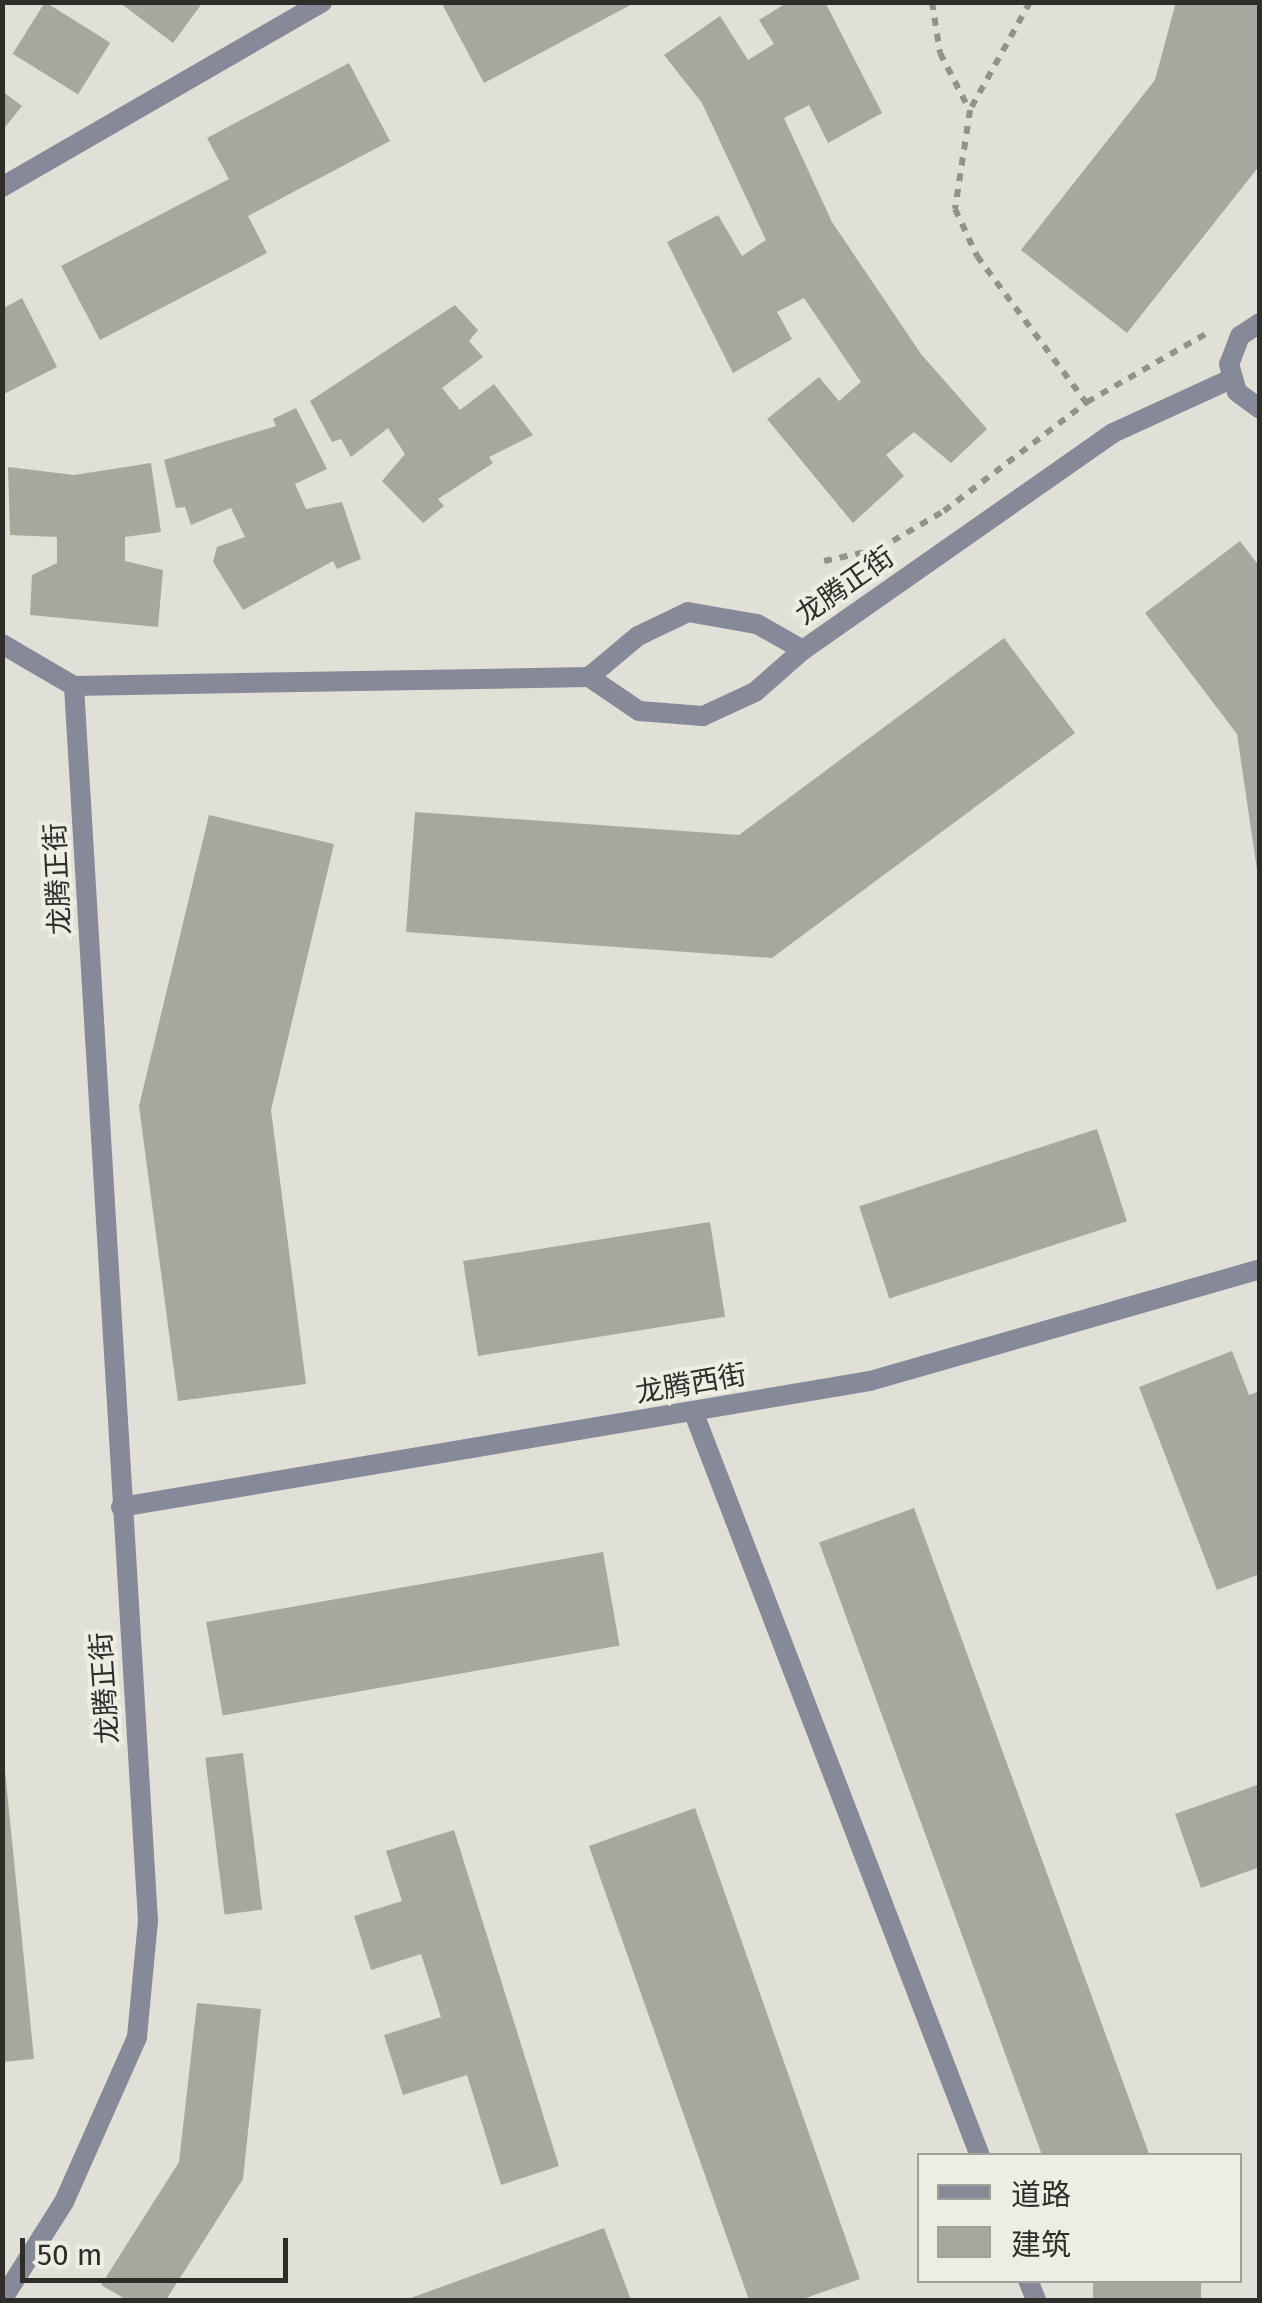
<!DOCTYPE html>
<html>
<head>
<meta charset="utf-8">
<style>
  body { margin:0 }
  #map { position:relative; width:1262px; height:2303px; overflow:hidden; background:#e1e0d6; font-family:"Fira Sans","Noto Sans SC",sans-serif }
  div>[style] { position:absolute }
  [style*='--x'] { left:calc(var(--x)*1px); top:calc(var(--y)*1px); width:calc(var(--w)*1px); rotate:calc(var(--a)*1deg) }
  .building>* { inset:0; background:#a7a79d; transform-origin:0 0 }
  .path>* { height:6px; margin-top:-3px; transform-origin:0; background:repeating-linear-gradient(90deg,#92918a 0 8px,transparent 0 16px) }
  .minor>* { height:20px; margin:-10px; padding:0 10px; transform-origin:10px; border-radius:10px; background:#868998 }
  span { translate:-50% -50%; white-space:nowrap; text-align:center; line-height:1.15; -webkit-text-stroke:8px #eeede3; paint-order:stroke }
  .street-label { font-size:28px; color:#2e2d2a }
  .frame { position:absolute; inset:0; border:5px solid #2e2d2a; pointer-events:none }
  .legend { position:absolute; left:917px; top:2153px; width:325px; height:130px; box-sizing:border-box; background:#eeede3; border:2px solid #a1a099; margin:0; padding:12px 18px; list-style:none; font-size:30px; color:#2e2d2a }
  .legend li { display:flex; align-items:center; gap:20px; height:50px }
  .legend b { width:50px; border:2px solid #a1a099 }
  .scale { position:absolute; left:20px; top:2238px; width:268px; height:45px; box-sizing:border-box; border:5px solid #2e2d2a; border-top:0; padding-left:12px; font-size:30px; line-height:35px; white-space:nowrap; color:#2e2d2a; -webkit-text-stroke:8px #eeede3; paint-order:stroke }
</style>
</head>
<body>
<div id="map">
  <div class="building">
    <div style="left:45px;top:2px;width:77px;height:61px;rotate:32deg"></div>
    <div style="clip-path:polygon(119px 2px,203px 2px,173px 43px)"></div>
    <div style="clip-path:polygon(441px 2px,636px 2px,484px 83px)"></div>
    <div style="clip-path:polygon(788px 2px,825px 2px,882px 113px,828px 143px,809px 105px,784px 118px,832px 222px,921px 354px,987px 429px,951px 463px,914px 432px,886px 455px,904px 476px,853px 523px,767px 419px,819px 377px,839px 401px,861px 382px,804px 298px,777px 312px,792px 339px,733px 373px,667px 242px,718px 215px,742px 256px,766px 240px,702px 103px,664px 55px,720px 16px,748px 60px,774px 44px,759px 20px)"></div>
    <div style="clip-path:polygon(1176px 2px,1260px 2px,1260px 165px,1127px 333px,1021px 250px,1155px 80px)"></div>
    <div style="clip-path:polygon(349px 63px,390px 141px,248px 216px,267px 253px,100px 340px,61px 266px,229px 179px,207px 138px)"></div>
    <div style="clip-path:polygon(2px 91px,22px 106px,2px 131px)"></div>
    <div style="clip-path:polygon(22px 298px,57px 367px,2px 395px,2px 309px)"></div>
    <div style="clip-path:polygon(455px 305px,478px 330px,469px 341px,483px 357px,442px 388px,460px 410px,494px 384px,533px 435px,489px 457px,493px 463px,438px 499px,444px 506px,423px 523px,382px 481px,405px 454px,388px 428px,351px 457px,341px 439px,332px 442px,310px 401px)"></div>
    <div style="clip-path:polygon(296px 408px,327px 469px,295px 484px,306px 509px,342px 502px,361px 559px,337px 569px,333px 561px,243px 610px,213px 562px,217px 547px,245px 537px,231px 508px,191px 525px,185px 507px,176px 508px,164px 460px,276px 426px,273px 419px)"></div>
    <div style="clip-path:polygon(151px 463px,161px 532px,125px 537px,125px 561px,163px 570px,158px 627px,30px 615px,32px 575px,57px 563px,57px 537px,10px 535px,8px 467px,74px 475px)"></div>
    <div style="clip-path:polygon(1240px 541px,1260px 567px,1257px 870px,1237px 734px,1145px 613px)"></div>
    <div style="clip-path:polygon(1004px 638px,1075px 733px,772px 958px,406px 932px,415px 812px,739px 835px)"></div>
    <div style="clip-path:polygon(209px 815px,334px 844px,271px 1110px,306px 1384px,178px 1401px,139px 1106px)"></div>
    <div style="left:1097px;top:1129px;width:97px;height:250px;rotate:72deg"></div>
    <div style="left:710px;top:1222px;width:96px;height:250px;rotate:81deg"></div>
    <div style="clip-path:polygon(1232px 1351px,1249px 1395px,1260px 1391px,1260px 1574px,1217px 1590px,1139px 1387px)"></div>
    <div style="left:914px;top:1508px;width:691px;height:101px;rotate:70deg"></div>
    <div style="left:603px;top:1552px;width:95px;height:403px;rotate:80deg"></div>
    <div style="clip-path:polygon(2px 1741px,34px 2059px,2px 2062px)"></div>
    <div style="left:243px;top:1753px;width:158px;height:38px;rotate:83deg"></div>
    <div style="clip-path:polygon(1260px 1784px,1260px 1867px,1201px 1888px,1175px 1814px)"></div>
    <div style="clip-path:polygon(695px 1808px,860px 2279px,800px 2300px,749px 2300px,589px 1846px)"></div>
    <div style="clip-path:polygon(454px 1830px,559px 2166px,501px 2185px,467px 2075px,403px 2095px,384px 2035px,441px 2017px,421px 1954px,371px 1970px,354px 1916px,402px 1901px,386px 1851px)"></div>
    <div style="clip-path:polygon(197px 2003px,261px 2009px,243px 2179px,166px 2300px,127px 2300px,101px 2285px,179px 2162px)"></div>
    <div style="clip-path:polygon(604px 2228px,631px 2300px,405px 2300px)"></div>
    <div style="left:1093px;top:2280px;width:108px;height:22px"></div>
  </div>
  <div class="path">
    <div style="--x:932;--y:2;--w:52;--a:81.1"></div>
    <div style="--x:940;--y:53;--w:63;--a:62.6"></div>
    <div style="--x:1030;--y:2;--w:124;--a:119.1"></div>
    <div style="--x:970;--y:110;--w:100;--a:98.6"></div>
    <div style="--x:955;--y:209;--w:52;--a:64.9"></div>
    <div style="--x:977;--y:256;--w:182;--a:53.3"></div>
    <div style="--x:824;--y:561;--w:56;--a:-12.3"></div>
    <div style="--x:879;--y:549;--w:75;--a:-30.3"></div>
    <div style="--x:944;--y:511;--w:180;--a:-37.3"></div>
    <div style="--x:1087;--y:402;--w:143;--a:-29.8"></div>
  </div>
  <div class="minor">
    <div style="--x:2;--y:187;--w:370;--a:-30"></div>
    <div style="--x:1260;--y:323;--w:24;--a:147"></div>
    <div style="--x:1240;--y:336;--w:30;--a:111"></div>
    <div style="--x:1229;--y:364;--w:29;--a:74"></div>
    <div style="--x:1237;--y:392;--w:29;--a:36"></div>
    <div style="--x:2;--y:644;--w:83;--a:30.3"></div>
    <div style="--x:589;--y:677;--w:60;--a:34.2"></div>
    <div style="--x:639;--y:711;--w:64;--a:4.5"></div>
    <div style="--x:703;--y:716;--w:57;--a:-24.8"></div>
    <div style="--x:755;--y:692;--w:64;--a:-41.2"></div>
    <div style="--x:693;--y:1411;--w:798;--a:68.93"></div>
    <div style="--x:121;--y:1507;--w:760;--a:-9.55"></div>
    <div style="--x:870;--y:1381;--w:406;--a:-16"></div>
    <div style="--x:1028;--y:2280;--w:22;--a:68"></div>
    <div style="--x:2;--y:2300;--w:116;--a:-57.7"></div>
    <div style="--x:64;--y:2202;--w:180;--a:-66.1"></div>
    <div style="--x:137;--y:2037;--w:117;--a:-84.6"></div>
    <div style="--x:148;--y:1921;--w:1237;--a:-93.43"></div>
    <div style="--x:74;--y:686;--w:515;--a:-1"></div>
    <div style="--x:589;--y:677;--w:64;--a:-39.9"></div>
    <div style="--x:638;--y:636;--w:55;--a:-25.6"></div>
    <div style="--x:688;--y:612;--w:70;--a:9.9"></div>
    <div style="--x:757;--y:624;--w:53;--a:29.5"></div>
    <div style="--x:803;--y:650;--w:378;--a:-35"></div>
    <div style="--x:1113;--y:433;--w:130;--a:-24.6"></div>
  </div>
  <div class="street-label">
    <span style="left:845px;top:586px;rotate:-35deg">龙腾正街</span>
    <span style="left:58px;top:879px;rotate:-93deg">龙腾正街</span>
    <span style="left:691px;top:1384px;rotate:-10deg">龙腾西街</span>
    <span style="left:105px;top:1688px;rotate:-94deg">龙腾正街</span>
  </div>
  <div class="frame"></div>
  <ul class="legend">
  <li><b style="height:12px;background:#868998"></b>道路</li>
  <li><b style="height:28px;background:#a7a79d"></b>建筑</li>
  </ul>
  <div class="scale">50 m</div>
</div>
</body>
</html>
